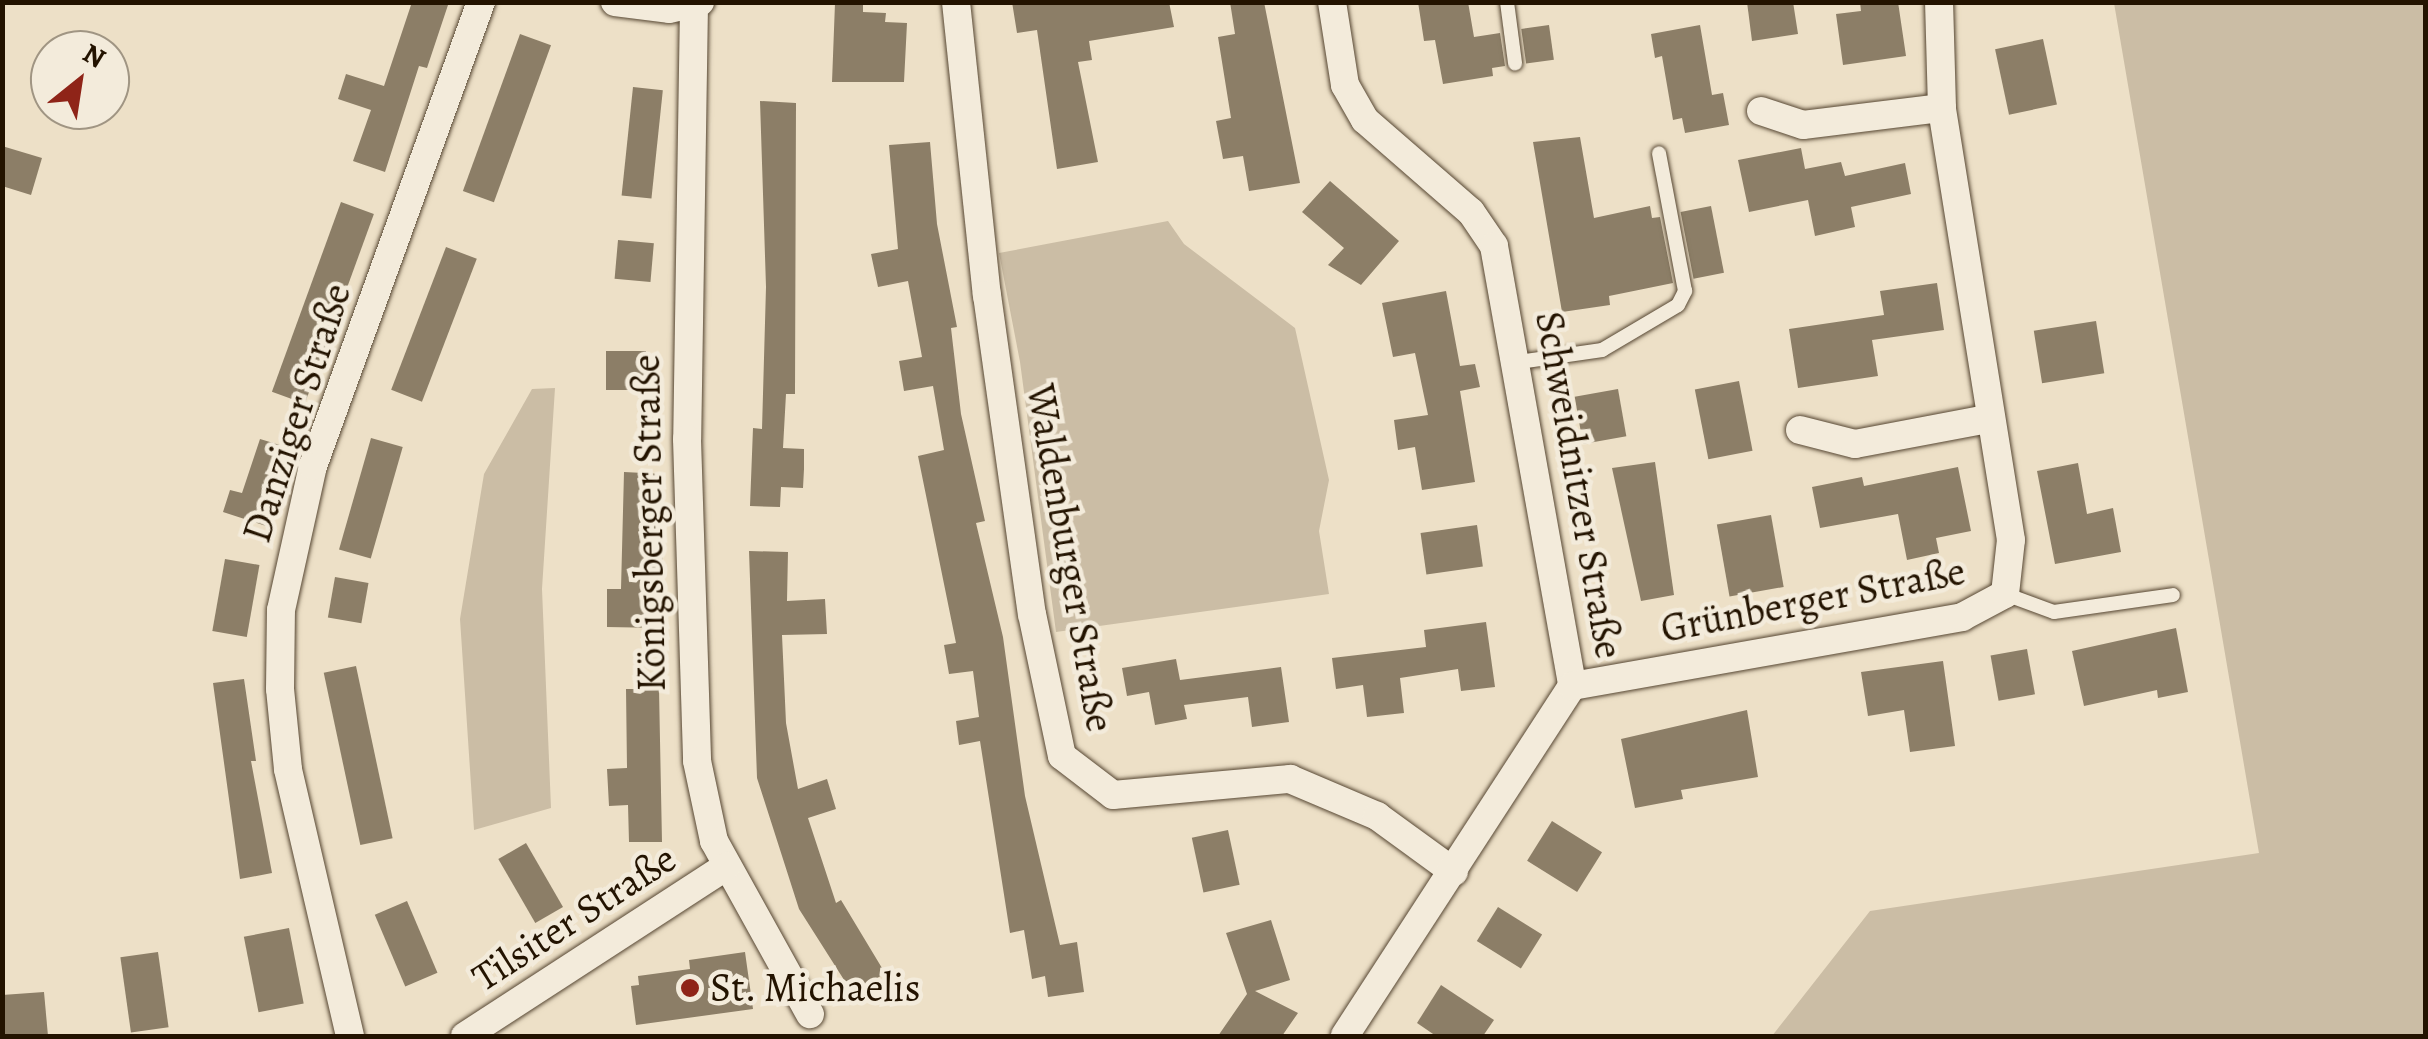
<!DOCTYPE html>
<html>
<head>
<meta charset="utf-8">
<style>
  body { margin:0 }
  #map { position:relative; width:2428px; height:1039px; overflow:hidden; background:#ede0c7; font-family:Alegreya,serif }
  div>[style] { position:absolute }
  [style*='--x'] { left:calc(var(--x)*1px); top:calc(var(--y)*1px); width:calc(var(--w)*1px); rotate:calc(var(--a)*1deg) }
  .green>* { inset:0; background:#cbbda5 }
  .building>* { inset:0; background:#8c7e67; transform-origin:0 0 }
  .roads { filter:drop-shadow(0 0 2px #564632) drop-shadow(0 0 2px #564632) }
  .service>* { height:14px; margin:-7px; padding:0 7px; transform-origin:7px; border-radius:7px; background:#f3ebdb }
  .minor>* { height:28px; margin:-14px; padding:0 14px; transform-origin:14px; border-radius:14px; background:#f3ebdb }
  .dots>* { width:28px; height:28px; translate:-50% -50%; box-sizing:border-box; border:5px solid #f3ebdb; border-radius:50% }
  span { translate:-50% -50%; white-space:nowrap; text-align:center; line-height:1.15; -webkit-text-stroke:9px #f3ebdb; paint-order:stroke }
  .street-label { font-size:40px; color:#231300 }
  .poi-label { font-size:40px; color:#231300 }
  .left { translate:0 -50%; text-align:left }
  .frame { position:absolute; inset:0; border:5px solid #231300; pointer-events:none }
  .north { position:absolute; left:30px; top:30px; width:100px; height:100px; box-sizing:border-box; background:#f3ebdb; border:2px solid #a09583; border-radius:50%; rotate:30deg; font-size:28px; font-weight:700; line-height:40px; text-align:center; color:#231300 }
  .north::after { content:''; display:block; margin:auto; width:35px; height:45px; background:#8f2418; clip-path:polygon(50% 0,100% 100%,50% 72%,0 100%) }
</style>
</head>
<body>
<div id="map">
  <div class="green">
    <div style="clip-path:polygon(2114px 3px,2425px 3px,2425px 1036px,1772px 1036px,1870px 911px,2259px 853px)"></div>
    <div style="clip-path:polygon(1168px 221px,1184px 244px,1295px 328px,1329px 480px,1319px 531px,1329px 594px,1056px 632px,1020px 362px,999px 253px)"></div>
    <div style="clip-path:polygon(555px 388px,542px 589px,551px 808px,474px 830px,460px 619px,484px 474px,532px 389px)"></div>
  </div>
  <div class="building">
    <div style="clip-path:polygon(412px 2px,449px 2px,427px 68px,419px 66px,385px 172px,353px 161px,371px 110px,338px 99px,346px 74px,384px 86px)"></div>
    <div style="clip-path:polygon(1012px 2px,1169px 2px,1174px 27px,1089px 41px,1092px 60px,1078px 62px,1098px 162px,1057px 169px,1037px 30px,1017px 33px)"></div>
    <div style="clip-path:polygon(1230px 2px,1264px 2px,1300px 183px,1249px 191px,1243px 156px,1223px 159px,1216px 121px,1231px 118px,1218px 37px,1235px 34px)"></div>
    <div style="clip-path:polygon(1418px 2px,1468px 2px,1474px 37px,1500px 33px,1505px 66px,1492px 68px,1493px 76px,1443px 84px,1435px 40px,1424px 41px)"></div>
    <div style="clip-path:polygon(1747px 2px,1793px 2px,1798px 34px,1752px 41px)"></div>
    <div style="clip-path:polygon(1860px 2px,1898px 2px,1906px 56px,1843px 65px,1836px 14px,1861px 11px)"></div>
    <div style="clip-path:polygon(835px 3px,863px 4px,863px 12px,886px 13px,885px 22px,907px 23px,904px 82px,832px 82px)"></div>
    <div style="left:1549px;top:25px;width:35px;height:28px;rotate:82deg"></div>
    <div style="clip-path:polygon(1700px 25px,1712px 95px,1723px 93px,1729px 125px,1685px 133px,1682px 118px,1673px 120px,1662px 56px,1655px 58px,1651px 34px)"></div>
    <div style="left:520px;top:34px;width:33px;height:167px;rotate:20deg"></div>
    <div style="left:2043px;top:39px;width:67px;height:49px;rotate:78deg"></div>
    <div style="left:633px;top:87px;width:30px;height:109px;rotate:6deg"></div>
    <div style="clip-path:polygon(760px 101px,796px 103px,795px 394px,786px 394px,783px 448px,804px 449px,804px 469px,803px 488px,781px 487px,780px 507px,750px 506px,753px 428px,762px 429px,766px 287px)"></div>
    <div style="clip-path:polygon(1580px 137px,1594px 218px,1650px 206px,1652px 218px,1660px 217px,1673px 283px,1609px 296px,1610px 305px,1562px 312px,1533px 142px)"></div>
    <div style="clip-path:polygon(930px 142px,937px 224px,957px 327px,951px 328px,961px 414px,985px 521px,976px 523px,1003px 637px,1025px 796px,1060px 945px,1077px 942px,1084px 992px,1048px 997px,1045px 976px,1032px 979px,1024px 930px,1010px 933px,980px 741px,959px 745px,956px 721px,979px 717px,973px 671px,949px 674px,944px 645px,956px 643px,918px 456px,944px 450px,933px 386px,904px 391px,899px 361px,922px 357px,908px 281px,878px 287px,871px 254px,898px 249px,889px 145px)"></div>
    <div style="clip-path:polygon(2px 146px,42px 158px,31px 195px,2px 186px)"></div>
    <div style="clip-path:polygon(1801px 148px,1805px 169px,1841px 162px,1845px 176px,1905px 163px,1911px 194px,1851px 207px,1855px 227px,1815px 236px,1808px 200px,1749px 212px,1738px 160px)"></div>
    <div style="clip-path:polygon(1330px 181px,1399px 241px,1361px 285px,1328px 265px,1344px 248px,1302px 212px)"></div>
    <div style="left:341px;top:202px;width:35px;height:202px;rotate:20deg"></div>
    <div style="left:1711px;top:206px;width:68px;height:31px;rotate:79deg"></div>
    <div style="left:618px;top:240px;width:36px;height:39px;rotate:5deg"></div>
    <div style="left:446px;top:247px;width:33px;height:153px;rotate:21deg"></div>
    <div style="clip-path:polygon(1937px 283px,1944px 330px,1872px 340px,1878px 376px,1798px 388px,1789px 329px,1884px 315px,1880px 291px)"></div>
    <div style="clip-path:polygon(1446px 291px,1460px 366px,1475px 364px,1480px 387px,1460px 391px,1475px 482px,1422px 490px,1415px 447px,1398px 450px,1394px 420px,1428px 415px,1415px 353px,1393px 357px,1382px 303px)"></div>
    <div style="left:2096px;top:321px;width:53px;height:63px;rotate:81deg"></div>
    <div style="left:606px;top:351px;width:40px;height:39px"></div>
    <div style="left:1739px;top:381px;width:71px;height:45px;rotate:79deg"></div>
    <div style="left:1618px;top:389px;width:48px;height:44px;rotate:80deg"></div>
    <div style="left:371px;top:438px;width:33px;height:116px;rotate:16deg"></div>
    <div style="clip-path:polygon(260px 439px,290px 448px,266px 526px,223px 512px,230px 490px,242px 493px)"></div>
    <div style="clip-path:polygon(1655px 462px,1674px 595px,1641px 601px,1612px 468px)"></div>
    <div style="clip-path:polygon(2078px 463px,2087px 514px,2113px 508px,2121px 552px,2055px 564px,2037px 471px)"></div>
    <div style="clip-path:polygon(1958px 467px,1971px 531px,1936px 538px,1939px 553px,1907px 560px,1898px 514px,1820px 528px,1812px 487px,1862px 477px,1864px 486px)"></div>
    <div style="clip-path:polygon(624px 472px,663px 474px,662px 628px,607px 627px,607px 589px,621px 589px)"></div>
    <div style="left:1771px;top:515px;width:73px;height:55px;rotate:80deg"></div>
    <div style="left:1477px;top:525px;width:42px;height:57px;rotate:82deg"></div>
    <div style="clip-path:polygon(749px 551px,788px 552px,787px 601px,825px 599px,827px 634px,782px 635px,786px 723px,798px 789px,827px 779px,836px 809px,808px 818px,836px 903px,841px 900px,885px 973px,853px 994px,799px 909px,757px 778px)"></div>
    <div style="left:225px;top:559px;width:35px;height:73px;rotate:10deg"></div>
    <div style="left:335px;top:577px;width:34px;height:41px;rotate:10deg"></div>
    <div style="clip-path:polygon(1486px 622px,1495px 687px,1461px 691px,1458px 669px,1400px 678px,1404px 713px,1367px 717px,1363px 685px,1336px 689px,1332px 658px,1426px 647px,1424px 630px)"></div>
    <div style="clip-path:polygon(2176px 628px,2188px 692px,2158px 698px,2157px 690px,2084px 706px,2072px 651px)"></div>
    <div style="left:2027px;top:649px;width:46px;height:37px;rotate:80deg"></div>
    <div style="clip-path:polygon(1176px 659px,1180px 680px,1281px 667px,1289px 722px,1252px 727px,1248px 697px,1184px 705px,1187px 719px,1155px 725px,1149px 692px,1127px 696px,1122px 668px)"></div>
    <div style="clip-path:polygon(1943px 661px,1955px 746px,1910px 752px,1904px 710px,1868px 716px,1861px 672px)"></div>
    <div style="left:356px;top:666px;width:176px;height:33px;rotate:78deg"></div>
    <div style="clip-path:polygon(244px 679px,256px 761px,251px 761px,272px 873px,240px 879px,213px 683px)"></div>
    <div style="clip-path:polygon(626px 689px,659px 689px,662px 842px,629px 842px,628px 805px,609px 806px,607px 769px,627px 768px)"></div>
    <div style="clip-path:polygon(1747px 710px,1758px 777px,1681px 790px,1683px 799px,1635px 808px,1621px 739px)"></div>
    <div style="left:1552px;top:821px;width:59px;height:47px;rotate:32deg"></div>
    <div style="left:1228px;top:830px;width:56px;height:37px;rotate:78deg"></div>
    <div style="left:526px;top:843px;width:74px;height:32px;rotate:60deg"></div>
    <div style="left:407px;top:901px;width:78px;height:35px;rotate:67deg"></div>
    <div style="left:1498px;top:907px;width:52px;height:40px;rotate:32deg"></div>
    <div style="clip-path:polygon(1271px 920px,1290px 980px,1255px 991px,1298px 1013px,1282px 1036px,1218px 1036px,1247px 994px,1226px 933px)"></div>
    <div style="left:289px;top:928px;width:77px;height:46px;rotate:79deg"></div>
    <div style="left:158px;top:952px;width:76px;height:38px;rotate:82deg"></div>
    <div style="clip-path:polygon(745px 952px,753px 1009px,636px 1025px,631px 986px,639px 985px,638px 976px,690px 969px,689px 960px)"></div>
    <div style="clip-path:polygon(1441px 985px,1494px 1020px,1483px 1036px,1436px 1036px,1417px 1023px)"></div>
    <div style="clip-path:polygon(44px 992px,48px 1036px,2px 1036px,2px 995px)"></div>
  </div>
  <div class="roads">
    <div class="service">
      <div style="--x:1507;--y:2;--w:62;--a:82.5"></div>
      <div style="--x:1519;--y:362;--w:84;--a:-8.2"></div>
      <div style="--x:1602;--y:350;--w:88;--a:-30.6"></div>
      <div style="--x:1678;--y:305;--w:16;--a:-63"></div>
      <div style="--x:1685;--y:291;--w:140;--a:-100.7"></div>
      <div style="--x:2005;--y:594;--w:52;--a:20.2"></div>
      <div style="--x:2054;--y:612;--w:120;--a:-8.1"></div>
    </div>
    <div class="minor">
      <div style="--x:615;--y:2;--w:54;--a:7.4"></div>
      <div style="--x:669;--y:9;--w:32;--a:-13"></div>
      <div style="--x:956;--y:2;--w:295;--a:84"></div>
      <div style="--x:987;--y:295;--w:322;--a:82"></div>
      <div style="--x:1032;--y:614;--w:145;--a:78.1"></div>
      <div style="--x:1062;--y:756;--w:64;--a:37.4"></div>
      <div style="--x:1113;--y:795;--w:178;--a:-5.2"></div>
      <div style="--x:1290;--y:779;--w:95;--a:23"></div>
      <div style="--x:1377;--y:816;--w:95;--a:36"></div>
      <div style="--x:1332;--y:2;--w:84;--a:81.1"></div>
      <div style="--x:1345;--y:85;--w:40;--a:60.3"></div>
      <div style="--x:1365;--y:120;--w:140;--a:41"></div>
      <div style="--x:1471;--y:212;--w:41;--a:55.9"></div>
      <div style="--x:1494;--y:246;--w:447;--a:79.9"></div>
      <div style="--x:1572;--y:686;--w:417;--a:123"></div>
      <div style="--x:694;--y:5;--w:434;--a:90.9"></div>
      <div style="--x:687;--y:439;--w:322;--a:88.2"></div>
      <div style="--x:697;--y:761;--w:82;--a:78"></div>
      <div style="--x:714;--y:841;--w:198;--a:61"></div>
      <div style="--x:1761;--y:111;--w:44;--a:18.4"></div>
      <div style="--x:1803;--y:125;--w:140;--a:-7"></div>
      <div style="--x:1800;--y:430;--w:57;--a:14.3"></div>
      <div style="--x:1855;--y:444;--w:134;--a:-10.7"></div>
      <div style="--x:1572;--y:686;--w:396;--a:-10"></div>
      <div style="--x:1962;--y:617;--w:49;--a:-28.1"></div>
      <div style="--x:2005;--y:594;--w:54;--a:-83.7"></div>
      <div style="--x:2011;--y:540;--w:437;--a:-99.1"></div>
      <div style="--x:1942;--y:108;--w:106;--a:-91.6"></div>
      <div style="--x:350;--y:1036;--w:274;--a:-103.1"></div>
      <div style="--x:288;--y:769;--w:80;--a:-95.7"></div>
      <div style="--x:280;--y:689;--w:79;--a:-89.3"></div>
      <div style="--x:281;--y:610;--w:148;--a:-77.5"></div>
      <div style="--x:313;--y:466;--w:493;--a:-70.1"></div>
      <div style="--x:465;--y:1036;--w:312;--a:-33"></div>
    </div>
  </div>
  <div class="dots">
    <div style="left:690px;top:988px;background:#8f2418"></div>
  </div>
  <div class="street-label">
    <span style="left:297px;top:413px;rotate:-72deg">Danziger Straße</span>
    <span style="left:1579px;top:485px;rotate:80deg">Schweidnitzer Straße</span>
    <span style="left:649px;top:523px;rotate:-91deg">Königsberger Straße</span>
    <span style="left:1070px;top:558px;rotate:80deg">Waldenburger Straße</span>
    <span style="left:1813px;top:600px;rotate:-11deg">Grünberger Straße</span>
    <span style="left:574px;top:918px;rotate:-33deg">Tilsiter Straße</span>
  </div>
  <div class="poi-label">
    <span class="left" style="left:710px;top:988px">St. Michaelis</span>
  </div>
  <div class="frame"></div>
  <div class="north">N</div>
</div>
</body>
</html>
